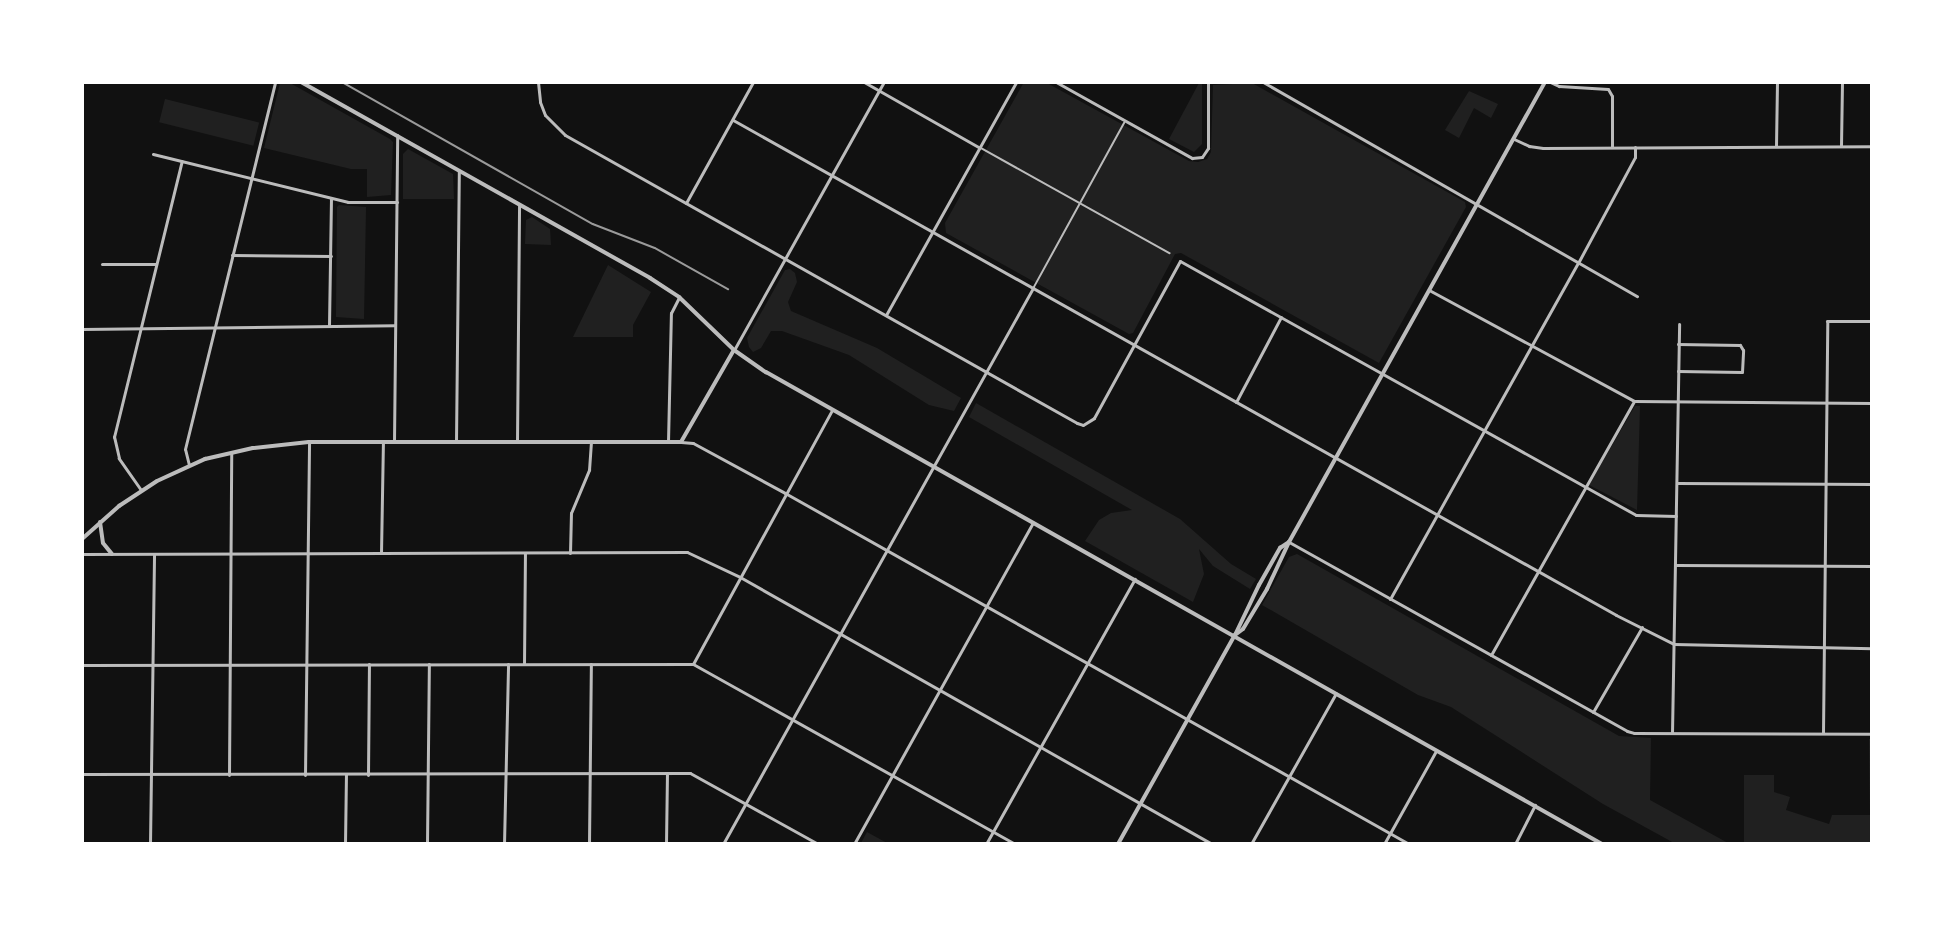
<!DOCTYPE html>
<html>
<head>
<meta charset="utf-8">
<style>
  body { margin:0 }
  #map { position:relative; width:1954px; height:926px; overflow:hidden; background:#111; font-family:"Work Sans",sans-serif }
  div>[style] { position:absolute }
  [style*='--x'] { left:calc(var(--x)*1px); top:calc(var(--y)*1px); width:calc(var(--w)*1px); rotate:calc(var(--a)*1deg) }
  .green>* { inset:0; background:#202020; transform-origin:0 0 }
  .service>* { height:1.5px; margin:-0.75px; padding:0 0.75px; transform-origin:0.75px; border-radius:0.75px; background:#bcbcbc }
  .minor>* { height:3px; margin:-1.5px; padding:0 1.5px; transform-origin:1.5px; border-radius:1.5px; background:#bcbcbc }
  .tertiary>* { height:4px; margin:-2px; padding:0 2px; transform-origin:2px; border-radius:2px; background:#bcbcbc }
  .rail>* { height:1.5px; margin:-0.75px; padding:0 0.75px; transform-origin:0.75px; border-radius:0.75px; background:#9a9a9a }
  span { translate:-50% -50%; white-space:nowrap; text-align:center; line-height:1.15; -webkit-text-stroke:4.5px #fff; paint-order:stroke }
  .frame { position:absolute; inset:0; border:84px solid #fff; pointer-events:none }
</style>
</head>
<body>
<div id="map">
  <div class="green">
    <div style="clip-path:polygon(1024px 82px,1047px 83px,1189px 161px,1198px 162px,1207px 159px,1211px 152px,1213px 85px,1252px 83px,1465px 202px,1466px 207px,1379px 363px,1181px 253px,1175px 254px,1133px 333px,1129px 334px,946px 233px,945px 223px)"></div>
    <div style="clip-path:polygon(280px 83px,290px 83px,390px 139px,393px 142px,391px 195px,367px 197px,367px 169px,351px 169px,264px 148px)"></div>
    <div style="clip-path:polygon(1199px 83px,1202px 83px,1202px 144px,1194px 152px,1169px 139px)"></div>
    <div style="clip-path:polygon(1469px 91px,1498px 104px,1491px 118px,1474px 108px,1459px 138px,1445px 130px)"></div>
    <div style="left:165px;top:99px;width:97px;height:24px;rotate:14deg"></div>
    <div style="clip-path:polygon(408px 149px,453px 174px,454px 199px,403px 199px,403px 154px)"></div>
    <div style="clip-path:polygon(339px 205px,366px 207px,364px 319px,336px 317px,337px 207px)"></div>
    <div style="clip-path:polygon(532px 217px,550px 229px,551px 245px,525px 244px,526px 220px)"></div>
    <div style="clip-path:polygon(608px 265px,651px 292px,633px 325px,633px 337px,573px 337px)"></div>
    <div style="clip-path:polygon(790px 269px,795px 273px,797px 282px,788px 302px,791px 311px,877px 348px,961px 398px,954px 411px,929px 405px,849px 355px,782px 331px,771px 331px,761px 348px,753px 352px,749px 347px,747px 338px,785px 270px)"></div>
    <div style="clip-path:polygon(976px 403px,1180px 519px,1231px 564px,1256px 579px,1250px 589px,1213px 566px,1199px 549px,1204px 574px,1193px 602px,1085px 541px,1099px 520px,1111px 513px,1132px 510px,969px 417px)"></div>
    <div style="clip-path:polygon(1635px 406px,1640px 406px,1637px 510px,1589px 485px)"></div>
    <div style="clip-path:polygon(1297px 554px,1619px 736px,1651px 738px,1650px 800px,1728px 843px,1674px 843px,1603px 804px,1451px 707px,1418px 695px,1262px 605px,1289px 557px)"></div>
    <div style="clip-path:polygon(1869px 739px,1872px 739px,1871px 843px,1744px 843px,1744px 775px,1774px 775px,1774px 792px,1790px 797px,1786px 810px,1829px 824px,1832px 815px,1870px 815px)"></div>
    <div style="clip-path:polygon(867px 832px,887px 843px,861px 843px)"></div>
  </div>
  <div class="service">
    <div style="--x:981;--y:148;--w:216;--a:29.1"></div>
    <div style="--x:1034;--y:287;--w:187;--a:-61.2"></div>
  </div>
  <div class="minor">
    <div style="--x:538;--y:82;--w:20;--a:84"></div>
    <div style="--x:540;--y:102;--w:14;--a:69"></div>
    <div style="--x:545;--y:115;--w:28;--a:45"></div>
    <div style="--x:565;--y:135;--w:587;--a:29.36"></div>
    <div style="--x:1077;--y:423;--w:6;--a:18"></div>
    <div style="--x:1083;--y:425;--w:13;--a:-32"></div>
    <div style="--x:1094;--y:418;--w:179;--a:-61.3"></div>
    <div style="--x:1180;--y:261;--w:522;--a:29.12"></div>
    <div style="--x:1636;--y:515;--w:40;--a:1.4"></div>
    <div style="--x:864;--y:82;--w:133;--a:29.6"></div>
    <div style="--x:1056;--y:82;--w:156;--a:29.2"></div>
    <div style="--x:1192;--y:158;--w:10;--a:-6"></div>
    <div style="--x:1202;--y:157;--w:11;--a:-56"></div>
    <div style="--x:1208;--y:148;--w:66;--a:-90"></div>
    <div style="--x:1263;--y:82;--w:431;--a:29.8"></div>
    <div style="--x:1550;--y:82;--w:10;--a:24"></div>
    <div style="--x:1559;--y:86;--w:49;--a:3.5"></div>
    <div style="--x:1608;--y:89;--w:8;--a:60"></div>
    <div style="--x:1612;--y:96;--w:51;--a:90"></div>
    <div style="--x:733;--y:120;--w:1012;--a:29.27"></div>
    <div style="--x:1616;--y:615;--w:65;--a:26.6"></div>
    <div style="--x:1674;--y:644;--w:198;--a:1.2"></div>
    <div style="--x:1514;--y:139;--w:17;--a:25"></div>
    <div style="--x:1529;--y:146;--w:14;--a:8"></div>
    <div style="--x:1543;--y:148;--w:329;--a:-0.3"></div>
    <div style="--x:1776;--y:146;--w:64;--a:-89.1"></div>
    <div style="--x:1841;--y:146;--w:64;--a:-89.1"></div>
    <div style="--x:153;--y:154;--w:201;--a:13.8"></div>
    <div style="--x:348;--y:202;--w:49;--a:0"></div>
    <div style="--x:686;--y:203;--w:138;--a:-61"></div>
    <div style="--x:232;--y:255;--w:99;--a:0.6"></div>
    <div style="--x:102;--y:264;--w:54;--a:0"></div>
    <div style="--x:1429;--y:290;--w:233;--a:28.4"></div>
    <div style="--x:1634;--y:401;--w:238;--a:0.5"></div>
    <div style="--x:886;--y:315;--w:267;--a:-60.8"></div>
    <div style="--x:329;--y:325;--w:127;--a:-89.1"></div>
    <div style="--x:82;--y:329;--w:313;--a:-0.7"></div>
    <div style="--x:734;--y:350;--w:307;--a:-60.8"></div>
    <div style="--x:1678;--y:371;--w:64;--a:0.9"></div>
    <div style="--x:1742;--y:372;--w:22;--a:-87"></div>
    <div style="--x:1743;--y:350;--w:6;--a:-121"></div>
    <div style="--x:1740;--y:345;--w:62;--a:-179.1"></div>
    <div style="--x:1236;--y:402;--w:96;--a:-62.1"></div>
    <div style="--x:394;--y:442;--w:307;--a:-89.4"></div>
    <div style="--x:456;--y:442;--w:271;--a:-89.4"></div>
    <div style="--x:517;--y:442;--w:238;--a:-89.5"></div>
    <div style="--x:668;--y:442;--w:129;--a:-88.7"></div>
    <div style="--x:671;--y:313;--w:18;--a:-63"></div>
    <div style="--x:681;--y:442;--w:12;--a:5"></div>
    <div style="--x:693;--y:443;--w:105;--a:28.5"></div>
    <div style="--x:785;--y:493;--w:716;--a:29.36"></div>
    <div style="--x:189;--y:465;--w:16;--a:-104"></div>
    <div style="--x:185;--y:449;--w:378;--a:-76.2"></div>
    <div style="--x:1677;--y:483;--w:195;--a:0.3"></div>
    <div style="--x:141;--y:490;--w:39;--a:-125"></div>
    <div style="--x:119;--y:458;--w:22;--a:-103"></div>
    <div style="--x:114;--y:437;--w:284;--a:-76.2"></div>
    <div style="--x:1289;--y:542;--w:387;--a:29.2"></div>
    <div style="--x:1627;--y:731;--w:7;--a:16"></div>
    <div style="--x:1634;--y:733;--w:238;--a:0.2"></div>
    <div style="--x:381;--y:553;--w:110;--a:-89"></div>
    <div style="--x:570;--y:553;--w:40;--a:-88.6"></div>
    <div style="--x:571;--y:513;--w:47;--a:-67.3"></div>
    <div style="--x:589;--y:470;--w:28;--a:-86"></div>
    <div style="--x:82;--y:554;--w:605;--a:-0.19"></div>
    <div style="--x:687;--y:552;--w:59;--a:25.3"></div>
    <div style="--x:740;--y:577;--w:542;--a:29.5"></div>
    <div style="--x:1676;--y:565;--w:196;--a:0.3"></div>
    <div style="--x:1390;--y:599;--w:385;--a:-60.8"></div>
    <div style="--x:1578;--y:263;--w:120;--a:-61.7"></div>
    <div style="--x:1635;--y:157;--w:10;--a:-90"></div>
    <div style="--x:1491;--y:655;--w:291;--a:-60.6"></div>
    <div style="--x:524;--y:664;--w:111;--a:-89.5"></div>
    <div style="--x:693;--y:664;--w:290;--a:-61.3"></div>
    <div style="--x:82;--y:665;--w:611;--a:-0.09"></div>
    <div style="--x:693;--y:664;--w:369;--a:29.2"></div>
    <div style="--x:1593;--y:712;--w:98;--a:-60"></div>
    <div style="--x:1672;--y:733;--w:409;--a:-89"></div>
    <div style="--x:1823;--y:733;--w:412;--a:-89.4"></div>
    <div style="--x:1827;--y:321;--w:45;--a:0"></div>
    <div style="--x:82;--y:774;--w:608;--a:-0.09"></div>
    <div style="--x:690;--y:773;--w:146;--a:29"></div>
    <div style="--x:229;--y:775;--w:322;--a:-89.6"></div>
    <div style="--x:305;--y:775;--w:333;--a:-89.3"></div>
    <div style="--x:368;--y:775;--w:111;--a:-89.5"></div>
    <div style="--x:150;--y:844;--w:290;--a:-89.2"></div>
    <div style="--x:345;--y:844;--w:70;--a:-89.2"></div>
    <div style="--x:427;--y:844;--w:180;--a:-89.4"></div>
    <div style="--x:504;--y:844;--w:180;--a:-88.7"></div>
    <div style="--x:589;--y:844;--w:180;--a:-89.4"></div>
    <div style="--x:666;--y:844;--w:71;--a:-89.2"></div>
    <div style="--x:723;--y:844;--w:637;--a:-60.86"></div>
    <div style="--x:854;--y:844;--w:368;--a:-60.9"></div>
    <div style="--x:986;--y:844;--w:304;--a:-60.7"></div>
    <div style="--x:1251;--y:844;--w:173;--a:-60.6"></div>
    <div style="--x:1384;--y:844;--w:107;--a:-60.8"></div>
    <div style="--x:1515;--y:844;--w:44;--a:-62.9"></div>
  </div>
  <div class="tertiary">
    <div style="--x:301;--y:82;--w:400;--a:29.3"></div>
    <div style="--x:650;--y:278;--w:35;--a:33"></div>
    <div style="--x:679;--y:297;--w:76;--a:43.9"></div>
    <div style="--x:734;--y:350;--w:39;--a:35"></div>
    <div style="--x:766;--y:372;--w:960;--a:29.45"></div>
    <div style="--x:100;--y:522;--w:21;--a:82"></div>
    <div style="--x:103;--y:543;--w:14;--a:51"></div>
    <div style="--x:82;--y:539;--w:50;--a:-41.7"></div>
    <div style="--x:119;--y:506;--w:45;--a:-33.3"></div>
    <div style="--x:157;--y:481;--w:53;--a:-24.6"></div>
    <div style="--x:205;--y:459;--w:49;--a:-12.9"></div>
    <div style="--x:253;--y:448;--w:56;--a:-6.1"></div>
    <div style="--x:309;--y:442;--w:372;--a:0"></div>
    <div style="--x:681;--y:442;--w:106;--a:-60.1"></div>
    <div style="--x:1235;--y:635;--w:10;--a:-37"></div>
    <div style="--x:1243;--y:629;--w:47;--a:-59"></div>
    <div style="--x:1267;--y:589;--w:52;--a:-64.9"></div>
    <div style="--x:1289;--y:542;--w:526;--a:-60.9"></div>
    <div style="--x:1118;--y:844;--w:240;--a:-60.8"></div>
    <div style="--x:1235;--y:635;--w:55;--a:-64.4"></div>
    <div style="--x:1259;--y:585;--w:43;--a:-60.4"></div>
    <div style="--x:1280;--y:548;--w:11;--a:-34"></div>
  </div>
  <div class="rail">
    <div style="--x:342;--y:82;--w:288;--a:29.5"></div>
    <div style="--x:593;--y:224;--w:66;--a:21.2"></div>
    <div style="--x:655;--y:248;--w:84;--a:29.3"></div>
  </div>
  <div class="frame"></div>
</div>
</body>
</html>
